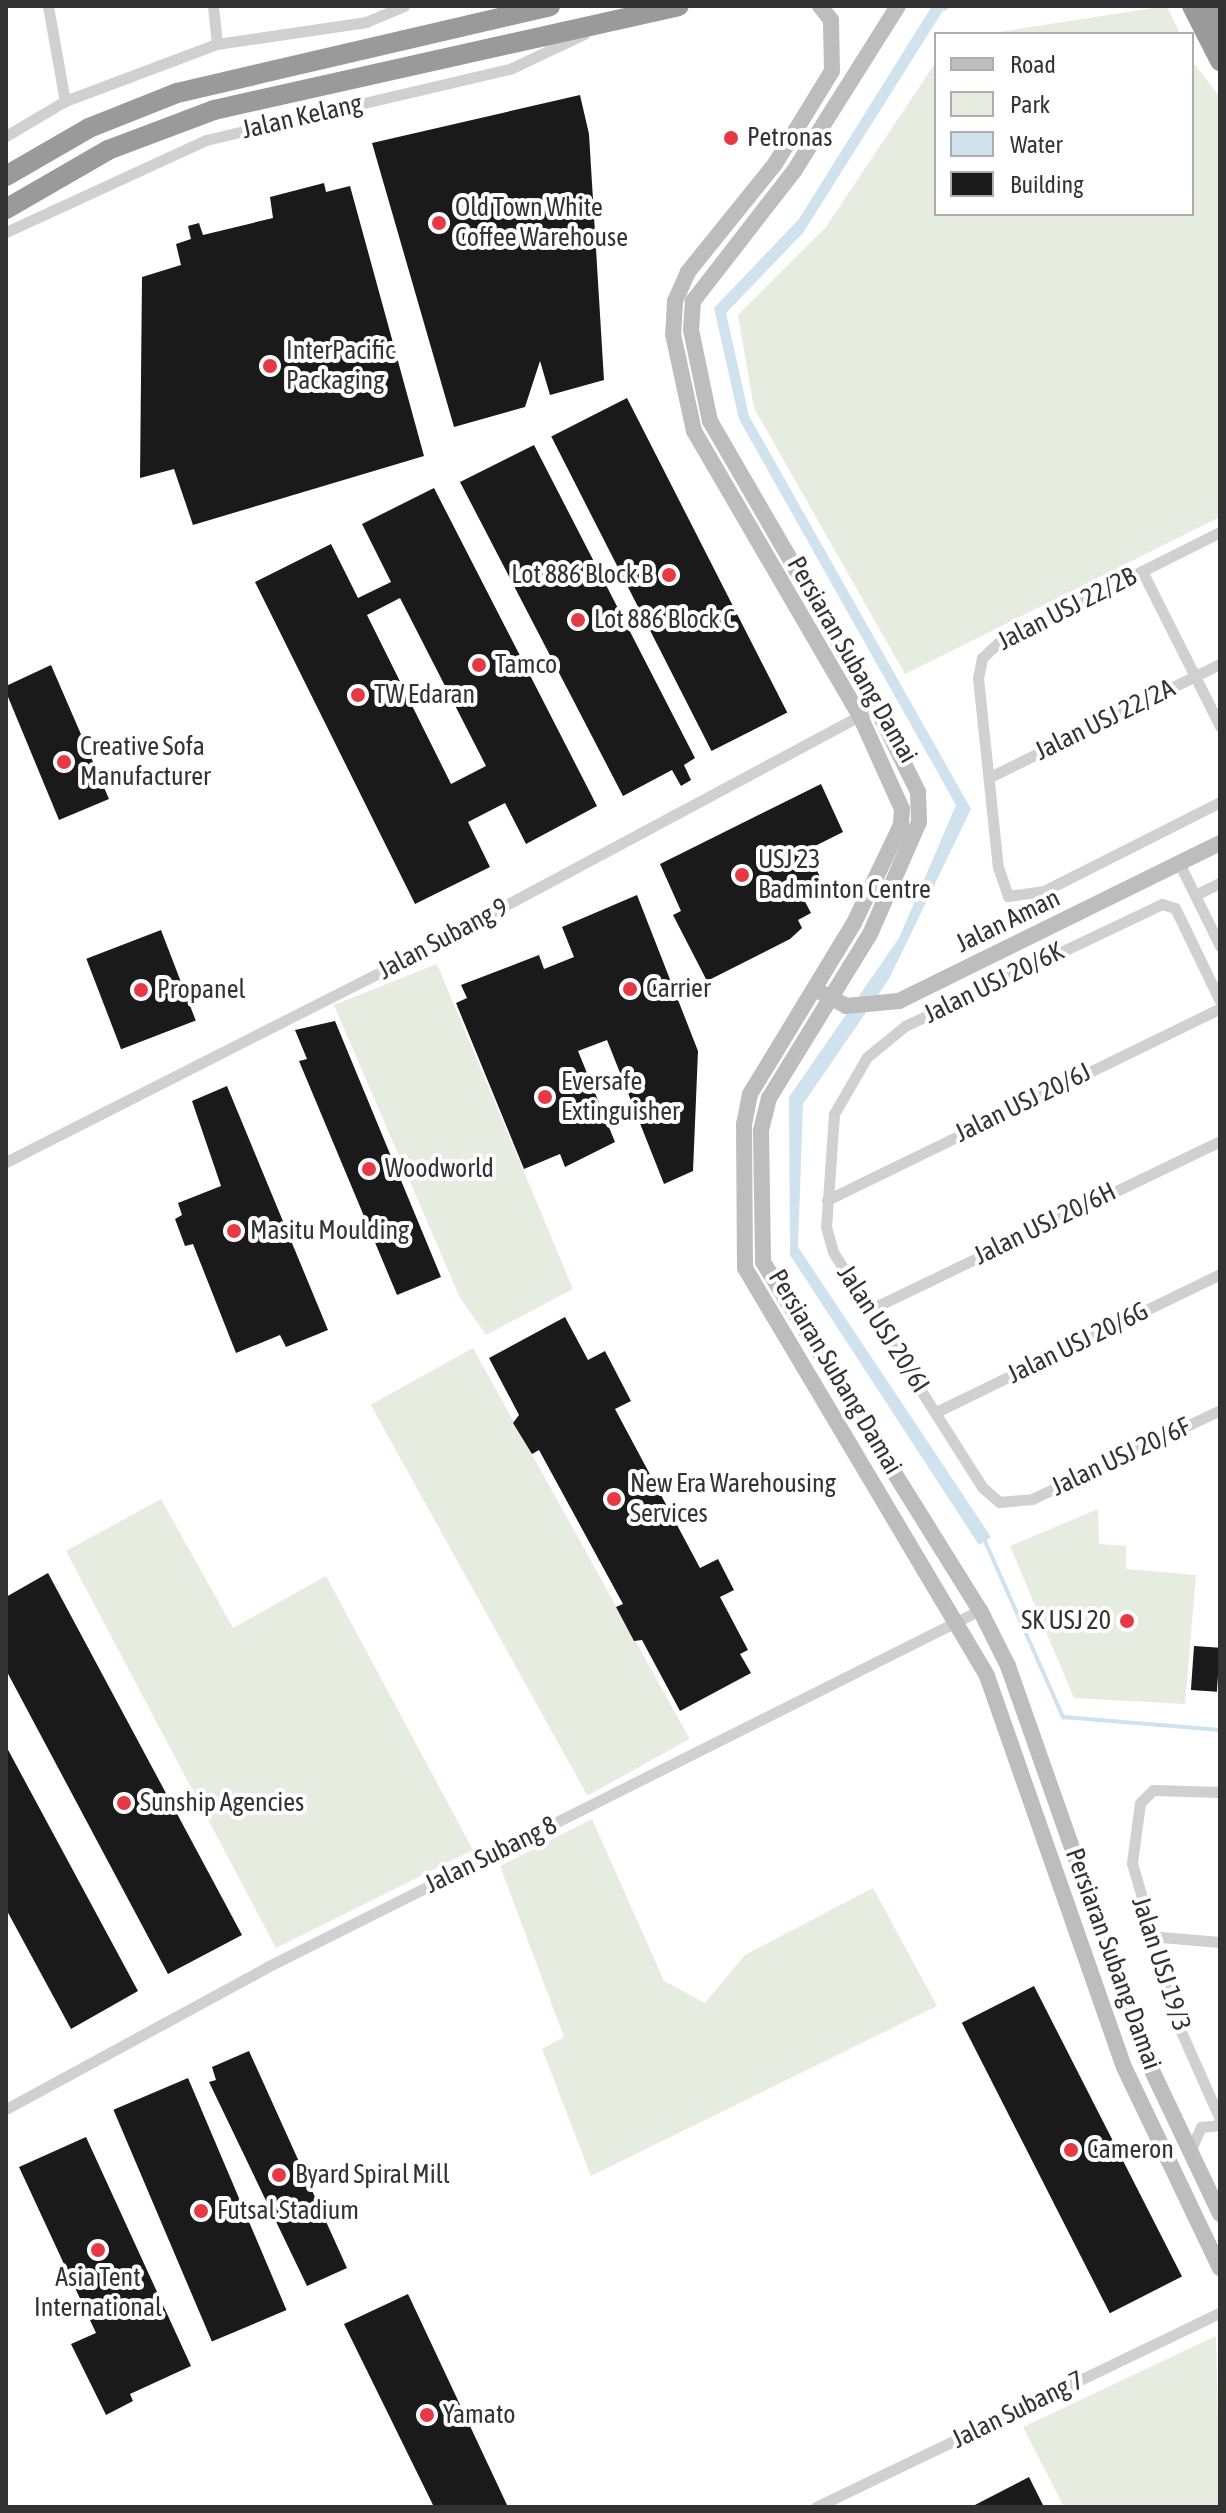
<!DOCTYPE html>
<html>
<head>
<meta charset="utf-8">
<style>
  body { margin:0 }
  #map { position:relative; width:1226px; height:2513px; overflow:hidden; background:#fff; font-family:"Asap Condensed",sans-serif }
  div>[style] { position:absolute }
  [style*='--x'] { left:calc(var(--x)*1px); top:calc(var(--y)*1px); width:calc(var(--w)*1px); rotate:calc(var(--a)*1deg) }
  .green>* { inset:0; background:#e6ecdf; transform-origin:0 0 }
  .water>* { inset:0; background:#cfe2ee }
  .stream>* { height:4px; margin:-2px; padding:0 2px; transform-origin:2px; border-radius:2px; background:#cfe2ee }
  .building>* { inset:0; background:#1a1a1a; transform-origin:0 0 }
  .street>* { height:11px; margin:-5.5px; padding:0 5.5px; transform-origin:5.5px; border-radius:5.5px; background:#d0d0d0 }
  .secondary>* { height:16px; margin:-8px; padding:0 8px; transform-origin:8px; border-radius:8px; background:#bdbdbd }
  .highway>* { height:20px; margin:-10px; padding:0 10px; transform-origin:10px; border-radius:10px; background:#9a9a9a }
  .dots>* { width:22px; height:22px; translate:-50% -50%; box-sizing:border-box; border:4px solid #fff; border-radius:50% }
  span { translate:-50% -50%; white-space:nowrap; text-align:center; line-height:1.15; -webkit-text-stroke:8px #fff; paint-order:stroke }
  .street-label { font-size:26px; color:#333 }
  .poi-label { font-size:26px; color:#333 }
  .left { translate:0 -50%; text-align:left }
  .right { translate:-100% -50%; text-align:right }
  .frame { position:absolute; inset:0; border:8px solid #333; pointer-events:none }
  .legend { position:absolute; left:934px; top:32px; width:260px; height:184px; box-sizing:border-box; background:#fff; border:2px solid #adadad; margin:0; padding:10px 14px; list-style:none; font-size:24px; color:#333 }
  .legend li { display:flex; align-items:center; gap:16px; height:40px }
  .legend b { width:40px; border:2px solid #adadad }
</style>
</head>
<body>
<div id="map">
  <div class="green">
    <div style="clip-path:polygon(1167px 6px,1180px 34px,985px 34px)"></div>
    <div style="clip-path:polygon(1192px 61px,1220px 97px,1220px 517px,905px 674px,754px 408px,738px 315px,826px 227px,936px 62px,936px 214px,1192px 214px)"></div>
    <div style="clip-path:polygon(437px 964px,573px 1289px,486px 1335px,460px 1298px,334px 1005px)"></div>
    <div style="left:473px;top:1348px;width:447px;height:117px;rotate:61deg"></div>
    <div style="clip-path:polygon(161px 1499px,233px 1628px,326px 1576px,473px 1850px,276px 1948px,66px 1551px)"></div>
    <div style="clip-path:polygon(1098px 1509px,1099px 1544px,1126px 1546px,1126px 1569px,1196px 1575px,1185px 1704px,1074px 1698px,1010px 1546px)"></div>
    <div style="clip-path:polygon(592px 1819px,664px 1981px,705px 2003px,745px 1955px,873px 1888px,937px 2006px,591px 2176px,542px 2049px,564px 2037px,500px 1866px)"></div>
    <div style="clip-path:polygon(1216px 2336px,1220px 2507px,1064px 2507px,1023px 2427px)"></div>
  </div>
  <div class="water">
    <div style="clip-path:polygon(932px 6px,953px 6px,942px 12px,803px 233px,726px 313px,749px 416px,971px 809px,889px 979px,803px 1104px,798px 1247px,991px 1537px,979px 1545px,790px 1255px,789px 1097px,899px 938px,956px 805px,739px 419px,714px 308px,799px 219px)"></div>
  </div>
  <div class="stream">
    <div style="--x:985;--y:1541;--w:193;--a:66.1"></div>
    <div style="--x:1063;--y:1717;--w:158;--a:4.7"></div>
  </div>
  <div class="building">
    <div style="clip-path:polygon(580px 95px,589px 134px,604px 380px,550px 395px,540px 361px,525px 407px,454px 427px,372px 143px)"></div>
    <div style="clip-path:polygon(324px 183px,326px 192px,350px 186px,424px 456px,193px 525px,174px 469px,140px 478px,142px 277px,181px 265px,176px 244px,191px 239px,188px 226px,199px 223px,203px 235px,273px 218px,270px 197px)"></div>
    <div style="left:627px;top:398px;width:353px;height:85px;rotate:63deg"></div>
    <div style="clip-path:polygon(534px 445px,695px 758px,684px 765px,691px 780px,681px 786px,672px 770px,623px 796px,460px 482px)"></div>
    <div style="clip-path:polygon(evenodd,434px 488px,597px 806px,526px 844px,505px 803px,468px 822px,490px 867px,415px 904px,255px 582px,331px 544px,358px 598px,391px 582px,362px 524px,434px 488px,400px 598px,486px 766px,451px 784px,367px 615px,400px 598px)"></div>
    <div style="clip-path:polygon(51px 665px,109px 799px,59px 820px,6px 692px,6px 686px)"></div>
    <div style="clip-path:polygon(821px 784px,843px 832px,807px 850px,824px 885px,802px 896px,811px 913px,798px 920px,802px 928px,790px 939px,707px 981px,673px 915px,681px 911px,660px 864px)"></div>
    <div style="clip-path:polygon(637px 895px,698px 1051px,693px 1171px,664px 1184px,607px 1040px,578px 1051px,615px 1142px,565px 1167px,560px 1154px,524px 1169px,456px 1003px,467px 998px,461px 985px,539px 955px,544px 969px,574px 957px,562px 927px)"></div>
    <div style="left:161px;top:930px;width:97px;height:80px;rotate:69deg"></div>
    <div style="clip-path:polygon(335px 1021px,441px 1277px,397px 1295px,299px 1061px,307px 1059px,295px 1030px)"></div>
    <div style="clip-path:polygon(227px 1086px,328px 1330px,286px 1347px,280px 1335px,236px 1353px,193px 1244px,185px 1246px,175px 1219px,182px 1215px,178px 1203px,221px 1186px,192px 1101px)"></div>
    <div style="clip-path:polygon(565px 1317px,588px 1360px,605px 1351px,631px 1401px,615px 1409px,700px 1568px,718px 1559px,734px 1590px,720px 1597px,748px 1650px,740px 1654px,751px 1673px,680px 1711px,642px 1640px,634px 1641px,616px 1607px,623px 1604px,539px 1450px,532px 1454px,513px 1423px,519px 1415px,489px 1358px)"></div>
    <div style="clip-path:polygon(48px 1573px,242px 1935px,168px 1974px,6px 1670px,6px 1597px)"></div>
    <div style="left:1194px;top:1646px;width:26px;height:44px;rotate:4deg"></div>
    <div style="clip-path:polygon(6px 1746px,138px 1991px,71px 2029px,6px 1909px)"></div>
    <div style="left:1034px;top:1986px;width:326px;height:81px;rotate:63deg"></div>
    <div style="clip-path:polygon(249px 2051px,347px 2268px,307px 2286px,209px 2082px,216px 2080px,212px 2067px)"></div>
    <div style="left:188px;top:2078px;width:252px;height:81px;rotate:67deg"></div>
    <div style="clip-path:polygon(86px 2137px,191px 2366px,130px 2394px,133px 2401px,106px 2415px,71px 2344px,96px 2333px,19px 2167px)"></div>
    <div style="clip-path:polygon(408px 2294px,508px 2507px,434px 2507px,344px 2324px)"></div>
    <div style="clip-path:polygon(1029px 2477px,1044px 2507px,971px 2507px)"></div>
  </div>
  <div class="street">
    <div style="--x:48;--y:6;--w:97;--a:79.9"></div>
    <div style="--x:213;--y:6;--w:38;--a:84"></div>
    <div style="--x:6;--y:136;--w:69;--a:-30.7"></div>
    <div style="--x:65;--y:101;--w:162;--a:-20.6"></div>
    <div style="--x:217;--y:44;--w:151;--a:-8.4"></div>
    <div style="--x:366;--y:22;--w:41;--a:-22.8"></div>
    <div style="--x:6;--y:232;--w:220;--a:-24.7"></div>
    <div style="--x:206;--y:140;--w:314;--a:-13.2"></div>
    <div style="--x:512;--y:68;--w:80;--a:-25.3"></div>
    <div style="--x:1220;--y:532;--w:248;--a:153.4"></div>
    <div style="--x:998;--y:643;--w:22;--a:137"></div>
    <div style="--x:982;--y:658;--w:20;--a:101"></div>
    <div style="--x:978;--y:678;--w:190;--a:84"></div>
    <div style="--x:998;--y:867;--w:31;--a:71"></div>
    <div style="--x:1008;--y:896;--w:36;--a:-8"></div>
    <div style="--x:1044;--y:891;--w:197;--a:-26.8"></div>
    <div style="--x:1142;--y:571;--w:174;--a:63.3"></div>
    <div style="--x:990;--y:777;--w:256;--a:-26.2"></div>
    <div style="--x:1179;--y:863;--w:93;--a:63.7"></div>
    <div style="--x:1195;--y:895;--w:28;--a:-26"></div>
    <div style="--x:1220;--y:1001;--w:103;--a:-115.8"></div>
    <div style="--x:1175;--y:908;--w:14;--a:-163"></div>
    <div style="--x:1162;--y:904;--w:284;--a:154.6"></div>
    <div style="--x:905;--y:1026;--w:49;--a:140.8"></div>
    <div style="--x:867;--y:1057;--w:66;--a:120.1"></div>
    <div style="--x:834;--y:1114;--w:113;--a:94"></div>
    <div style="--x:826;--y:1227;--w:26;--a:74"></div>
    <div style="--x:833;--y:1252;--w:278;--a:57.6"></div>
    <div style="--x:982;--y:1487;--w:23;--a:41"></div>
    <div style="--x:999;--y:1502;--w:33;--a:-5"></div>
    <div style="--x:1032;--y:1499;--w:208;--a:-25.3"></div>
    <div style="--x:6;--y:1162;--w:416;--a:-26.9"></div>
    <div style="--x:377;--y:974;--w:553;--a:-28.14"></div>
    <div style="--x:827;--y:1200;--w:437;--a:-26"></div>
    <div style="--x:871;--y:1309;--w:387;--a:-25.7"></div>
    <div style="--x:936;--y:1412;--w:316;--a:-25.9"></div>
    <div style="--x:1220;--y:1792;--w:67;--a:-178.3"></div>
    <div style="--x:1153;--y:1790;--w:18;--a:135"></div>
    <div style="--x:1140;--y:1803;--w:61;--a:97.6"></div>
    <div style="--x:1132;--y:1863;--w:171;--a:74"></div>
    <div style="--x:1179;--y:2027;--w:101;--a:66"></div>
    <div style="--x:1149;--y:1936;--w:71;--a:4.8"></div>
    <div style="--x:6;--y:2109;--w:297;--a:-28.5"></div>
    <div style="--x:267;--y:1967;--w:797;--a:-26.6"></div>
    <div style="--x:1192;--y:2147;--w:22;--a:-66"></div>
    <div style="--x:1201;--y:2127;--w:19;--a:-6"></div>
    <div style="--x:816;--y:2507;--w:448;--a:-25.7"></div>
  </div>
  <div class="secondary">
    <div style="--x:820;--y:6;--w:18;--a:52"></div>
    <div style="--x:831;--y:20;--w:51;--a:88.9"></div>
    <div style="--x:832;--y:71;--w:109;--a:121.5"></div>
    <div style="--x:775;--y:164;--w:139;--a:128.9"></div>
    <div style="--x:688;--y:272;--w:32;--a:114"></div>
    <div style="--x:675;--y:301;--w:33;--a:93"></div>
    <div style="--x:673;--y:334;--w:99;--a:77.8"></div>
    <div style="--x:694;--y:431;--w:330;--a:59.8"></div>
    <div style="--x:860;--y:716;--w:102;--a:65.7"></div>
    <div style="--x:902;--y:809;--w:16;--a:94"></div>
    <div style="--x:901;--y:825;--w:109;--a:115.6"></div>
    <div style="--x:854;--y:923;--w:200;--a:121.3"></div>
    <div style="--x:750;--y:1094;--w:31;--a:101"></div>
    <div style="--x:744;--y:1124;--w:144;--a:89.6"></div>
    <div style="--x:745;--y:1268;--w:474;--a:59.3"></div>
    <div style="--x:987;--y:1676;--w:414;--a:70.7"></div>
    <div style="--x:1124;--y:2067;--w:223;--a:64.5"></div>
    <div style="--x:898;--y:6;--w:195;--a:122.2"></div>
    <div style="--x:794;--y:171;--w:165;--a:127.8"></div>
    <div style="--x:693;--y:301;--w:29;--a:94"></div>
    <div style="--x:691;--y:330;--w:93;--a:78.2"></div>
    <div style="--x:710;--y:421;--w:331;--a:59.9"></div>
    <div style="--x:876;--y:707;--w:95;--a:63.7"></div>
    <div style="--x:918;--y:792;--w:30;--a:88"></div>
    <div style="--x:919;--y:822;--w:122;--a:113.6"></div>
    <div style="--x:870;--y:934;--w:193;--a:121.6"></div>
    <div style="--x:769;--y:1098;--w:34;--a:104"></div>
    <div style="--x:761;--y:1131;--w:131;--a:89.1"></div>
    <div style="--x:763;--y:1262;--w:410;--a:58.1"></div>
    <div style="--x:980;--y:1610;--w:63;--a:63.4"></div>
    <div style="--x:1008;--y:1666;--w:416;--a:70.6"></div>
    <div style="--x:1146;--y:2058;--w:173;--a:64.6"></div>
    <div style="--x:822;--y:993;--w:27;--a:28"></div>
    <div style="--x:846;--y:1006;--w:53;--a:-5.4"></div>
    <div style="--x:899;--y:1001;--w:358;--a:-26.2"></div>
  </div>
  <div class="highway">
    <div style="--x:1192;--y:6;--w:62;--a:63"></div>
    <div style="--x:1211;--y:6;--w:26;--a:69"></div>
    <div style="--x:6;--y:176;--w:96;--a:-30"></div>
    <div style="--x:89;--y:128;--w:95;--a:-21.7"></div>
    <div style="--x:177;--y:93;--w:383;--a:-13.1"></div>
    <div style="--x:6;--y:209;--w:118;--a:-30"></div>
    <div style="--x:108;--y:150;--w:113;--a:-20.7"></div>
    <div style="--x:214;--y:110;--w:476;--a:-12.6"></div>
  </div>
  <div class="dots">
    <div style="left:731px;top:138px;background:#e63946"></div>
    <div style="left:439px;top:223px;background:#e63946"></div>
    <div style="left:270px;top:366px;background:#e63946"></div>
    <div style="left:669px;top:575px;background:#e63946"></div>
    <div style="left:578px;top:620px;background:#e63946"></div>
    <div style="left:479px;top:665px;background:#e63946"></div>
    <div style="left:358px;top:695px;background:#e63946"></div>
    <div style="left:64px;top:762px;background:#e63946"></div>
    <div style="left:742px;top:875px;background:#e63946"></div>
    <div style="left:630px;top:989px;background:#e63946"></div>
    <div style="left:141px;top:990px;background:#e63946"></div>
    <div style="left:545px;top:1097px;background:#e63946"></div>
    <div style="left:369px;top:1169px;background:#e63946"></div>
    <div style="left:234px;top:1231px;background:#e63946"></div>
    <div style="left:614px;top:1499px;background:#e63946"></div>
    <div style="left:1127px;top:1621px;background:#e63946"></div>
    <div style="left:124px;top:1803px;background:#e63946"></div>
    <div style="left:1071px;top:2150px;background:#e63946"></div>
    <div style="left:279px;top:2175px;background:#e63946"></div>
    <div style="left:201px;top:2211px;background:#e63946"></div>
    <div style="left:98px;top:2250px;background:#e63946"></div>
    <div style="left:427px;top:2415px;background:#e63946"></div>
  </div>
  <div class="street-label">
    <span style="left:302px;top:117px;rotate:-13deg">Jalan Kelang</span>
    <span style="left:1067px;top:609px;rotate:-27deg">Jalan USJ 22/2B</span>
    <span style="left:852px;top:660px;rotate:60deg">Persiaran Subang Damai</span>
    <span style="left:1105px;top:720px;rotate:-26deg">Jalan USJ 22/2A</span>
    <span style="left:1008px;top:921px;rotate:-26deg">Jalan Aman</span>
    <span style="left:443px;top:939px;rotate:-28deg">Jalan Subang 9</span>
    <span style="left:994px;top:983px;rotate:-26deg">Jalan USJ 20/6K</span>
    <span style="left:1023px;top:1103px;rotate:-26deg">Jalan USJ 20/6J</span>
    <span style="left:1045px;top:1224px;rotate:-26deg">Jalan USJ 20/6H</span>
    <span style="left:883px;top:1329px;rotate:57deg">Jalan USJ 20/6I</span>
    <span style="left:1078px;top:1343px;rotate:-26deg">Jalan USJ 20/6G</span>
    <span style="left:835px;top:1372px;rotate:59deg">Persiaran Subang Damai</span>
    <span style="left:1121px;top:1457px;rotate:-25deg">Jalan USJ 20/6F</span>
    <span style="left:491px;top:1855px;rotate:-26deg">Jalan Subang 8</span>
    <span style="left:1113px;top:1959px;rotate:70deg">Persiaran Subang Damai</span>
    <span style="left:1161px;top:1964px;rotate:72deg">Jalan USJ 19/3</span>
    <span style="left:1018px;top:2410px;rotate:-26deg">Jalan Subang 7</span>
  </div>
  <div class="poi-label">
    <span class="left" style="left:747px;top:138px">Petronas</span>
    <span class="left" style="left:455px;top:223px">Old Town White<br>Coffee Warehouse</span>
    <span class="left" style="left:286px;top:366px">InterPacific<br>Packaging</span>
    <span class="right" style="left:653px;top:575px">Lot 886 Block B</span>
    <span class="left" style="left:594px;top:620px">Lot 886 Block C</span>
    <span class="left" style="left:495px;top:665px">Tamco</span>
    <span class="left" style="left:374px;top:695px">TW Edaran</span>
    <span class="left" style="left:80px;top:762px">Creative Sofa<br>Manufacturer</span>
    <span class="left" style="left:758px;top:875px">USJ 23<br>Badminton Centre</span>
    <span class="left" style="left:646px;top:989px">Carrier</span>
    <span class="left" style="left:157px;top:990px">Propanel</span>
    <span class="left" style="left:561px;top:1097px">Eversafe<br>Extinguisher</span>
    <span class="left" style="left:385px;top:1169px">Woodworld</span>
    <span class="left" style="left:250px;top:1231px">Masitu Moulding</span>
    <span class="left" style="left:630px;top:1499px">New Era Warehousing<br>Services</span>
    <span class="right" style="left:1111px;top:1621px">SK USJ 20</span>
    <span class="left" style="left:140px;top:1803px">Sunship Agencies</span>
    <span class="left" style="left:1087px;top:2150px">Cameron</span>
    <span class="left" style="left:295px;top:2175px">Byard Spiral Mill</span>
    <span class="left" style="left:217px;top:2211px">Futsal Stadium</span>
    <span style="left:98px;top:2293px">Asia Tent<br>International</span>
    <span class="left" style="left:443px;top:2415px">Yamato</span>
  </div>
  <div class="frame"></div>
  <ul class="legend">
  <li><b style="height:10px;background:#bdbdbd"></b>Road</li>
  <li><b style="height:22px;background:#e6ecdf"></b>Park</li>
  <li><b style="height:22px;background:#cfe2ee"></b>Water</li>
  <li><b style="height:22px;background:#1a1a1a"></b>Building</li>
  </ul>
</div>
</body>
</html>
